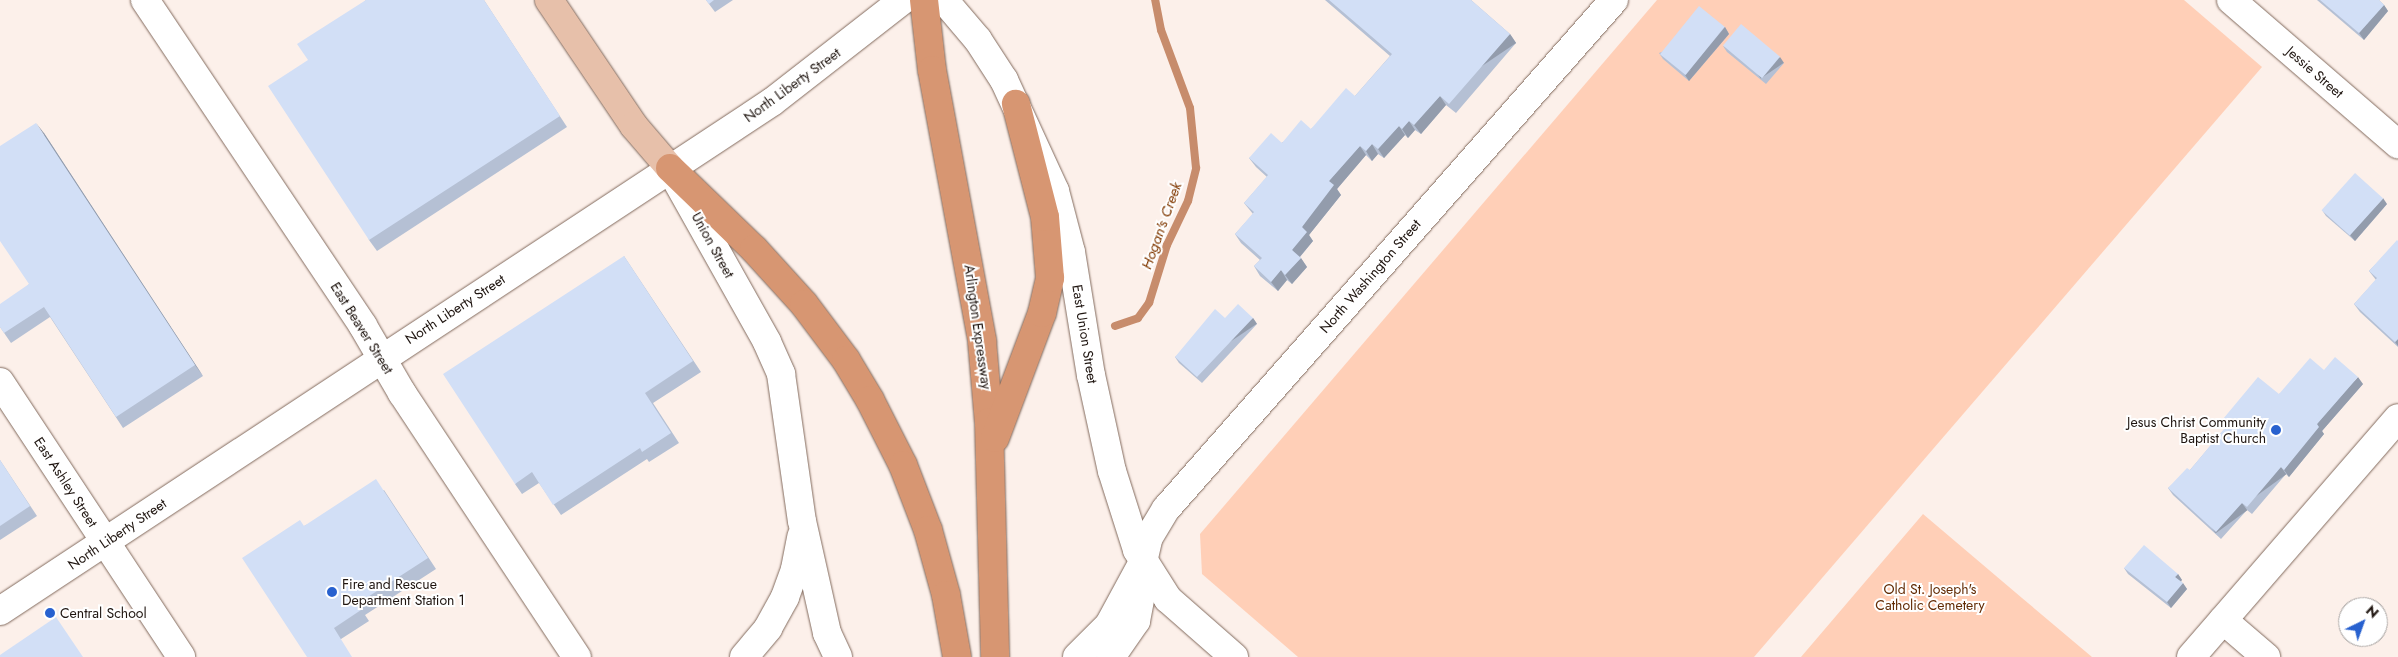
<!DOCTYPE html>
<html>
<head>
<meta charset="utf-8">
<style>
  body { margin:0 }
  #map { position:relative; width:2398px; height:657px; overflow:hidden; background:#fcf0ea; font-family:Jost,sans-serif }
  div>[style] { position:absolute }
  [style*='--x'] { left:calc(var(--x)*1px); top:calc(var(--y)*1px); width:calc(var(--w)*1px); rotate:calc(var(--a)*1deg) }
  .green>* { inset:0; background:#ffcfb7 }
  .stream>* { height:8px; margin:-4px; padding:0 4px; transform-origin:4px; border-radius:4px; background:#c78c6c }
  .roads { filter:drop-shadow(0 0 1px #826a5d) drop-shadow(0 0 1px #826a5d) }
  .minor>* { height:28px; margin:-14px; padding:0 14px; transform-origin:14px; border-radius:14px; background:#fff }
  .tertiary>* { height:28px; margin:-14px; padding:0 14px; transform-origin:14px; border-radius:14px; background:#fff }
  .primary>* { height:28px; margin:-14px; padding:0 14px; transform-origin:14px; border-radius:14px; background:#e7c0aa }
  .motorway>* { height:28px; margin:-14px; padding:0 14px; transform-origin:14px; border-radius:14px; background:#d79672 }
  .wall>* { inset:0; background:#b5c0d4 }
  .shaded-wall>* { inset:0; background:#939cac; transform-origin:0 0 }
  .building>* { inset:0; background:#d2dff6; transform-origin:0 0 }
  .dots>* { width:14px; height:14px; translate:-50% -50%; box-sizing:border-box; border:2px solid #fff; border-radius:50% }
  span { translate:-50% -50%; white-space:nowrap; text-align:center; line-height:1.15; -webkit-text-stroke:4px #fff; paint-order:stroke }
  .street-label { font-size:14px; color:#1e140f }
  .poi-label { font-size:14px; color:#1e140f }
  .right { translate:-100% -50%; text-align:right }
  .left { translate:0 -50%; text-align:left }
  .park-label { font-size:14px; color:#622b04 }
  .water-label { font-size:15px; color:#823a03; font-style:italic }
  .north { position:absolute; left:2338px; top:597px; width:50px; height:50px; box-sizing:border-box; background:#fff; border:1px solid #a5a19f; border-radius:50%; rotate:42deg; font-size:14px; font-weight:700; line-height:20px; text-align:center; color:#1e140f }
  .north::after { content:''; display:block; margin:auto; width:18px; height:22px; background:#2861cf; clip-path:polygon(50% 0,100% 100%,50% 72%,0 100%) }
</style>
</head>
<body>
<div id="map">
  <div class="green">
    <div style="clip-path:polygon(1657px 0,2184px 0,2262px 67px,1754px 657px,1298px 657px,1202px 574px,1200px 534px)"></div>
    <div style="clip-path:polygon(1923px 514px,2022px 598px,2092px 657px,1801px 657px)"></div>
  </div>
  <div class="stream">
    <div style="--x:1115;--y:326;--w:24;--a:-19"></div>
    <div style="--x:1138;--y:318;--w:19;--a:-54"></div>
    <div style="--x:1149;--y:303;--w:61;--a:-72.8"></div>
    <div style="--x:1167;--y:245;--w:49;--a:-64.5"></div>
    <div style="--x:1188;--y:201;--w:34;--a:-76"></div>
    <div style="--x:1196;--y:168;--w:60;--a:-95.7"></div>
    <div style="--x:1190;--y:108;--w:83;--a:-110.4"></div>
    <div style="--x:1161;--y:30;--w:31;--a:-101"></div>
  </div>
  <div class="roads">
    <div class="minor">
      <div style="--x:2231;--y:0;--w:221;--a:40.8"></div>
      <div style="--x:1143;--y:562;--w:26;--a:-77"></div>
      <div style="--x:1149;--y:537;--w:33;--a:-59"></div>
      <div style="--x:1166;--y:509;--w:678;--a:-48.65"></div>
      <div style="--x:2223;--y:620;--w:57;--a:40.7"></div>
      <div style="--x:2191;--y:657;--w:316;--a:-49.1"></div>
    </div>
    <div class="tertiary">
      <div style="--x:145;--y:0;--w:392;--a:56.2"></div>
      <div style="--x:363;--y:326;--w:78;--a:59.8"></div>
      <div style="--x:402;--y:393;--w:317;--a:56.5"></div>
      <div style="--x:944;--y:0;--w:52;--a:49.6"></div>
      <div style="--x:978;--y:40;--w:48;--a:57"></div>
      <div style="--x:1004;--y:80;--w:122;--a:65.3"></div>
      <div style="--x:1055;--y:191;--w:63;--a:75.3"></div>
      <div style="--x:1071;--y:252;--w:125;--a:80.8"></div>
      <div style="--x:1091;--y:375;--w:98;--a:77.7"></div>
      <div style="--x:1112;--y:471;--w:83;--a:72.4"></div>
      <div style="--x:1137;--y:550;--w:58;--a:57.7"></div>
      <div style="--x:1168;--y:599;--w:88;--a:41.3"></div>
      <div style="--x:674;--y:176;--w:190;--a:60.7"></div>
      <div style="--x:767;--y:342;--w:35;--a:66"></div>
      <div style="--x:781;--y:374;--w:148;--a:81.9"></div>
      <div style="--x:802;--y:521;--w:115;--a:77.4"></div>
      <div style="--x:827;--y:633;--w:26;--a:65"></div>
      <div style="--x:0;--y:382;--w:329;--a:56.6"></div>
      <div style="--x:0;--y:611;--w:925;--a:-33.4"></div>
      <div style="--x:772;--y:102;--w:166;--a:-37.9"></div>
      <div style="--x:744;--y:657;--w:38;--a:-50"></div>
      <div style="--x:768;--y:628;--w:35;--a:-61"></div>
      <div style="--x:785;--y:597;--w:30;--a:-70"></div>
      <div style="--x:795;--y:569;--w:33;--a:-79"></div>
      <div style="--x:1077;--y:657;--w:45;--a:-45"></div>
      <div style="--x:1109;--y:625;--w:72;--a:-61.6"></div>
      <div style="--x:1111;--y:657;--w:44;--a:-55.2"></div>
      <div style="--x:1136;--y:621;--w:43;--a:-79.2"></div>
    </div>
    <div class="primary">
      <div style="--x:549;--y:0;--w:152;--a:56"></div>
      <div style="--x:634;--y:126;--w:55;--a:49.4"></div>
    </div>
    <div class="motorway">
      <div style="--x:924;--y:0;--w:70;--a:83.5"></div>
      <div style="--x:932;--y:70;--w:276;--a:79.5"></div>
      <div style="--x:982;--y:341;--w:81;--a:85.1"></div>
      <div style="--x:989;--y:422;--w:235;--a:88.5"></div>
      <div style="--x:670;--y:168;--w:117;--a:44"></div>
      <div style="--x:754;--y:249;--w:74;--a:47.7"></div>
      <div style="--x:804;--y:304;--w:70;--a:53.1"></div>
      <div style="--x:846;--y:360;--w:47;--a:59"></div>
      <div style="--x:870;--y:400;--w:73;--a:63.1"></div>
      <div style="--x:903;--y:465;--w:70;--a:69"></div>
      <div style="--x:928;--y:530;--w:67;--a:74.5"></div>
      <div style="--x:946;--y:595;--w:63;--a:79.9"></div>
      <div style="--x:995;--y:438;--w:134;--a:-69.4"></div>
      <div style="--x:1042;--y:313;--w:36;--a:-77"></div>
      <div style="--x:1050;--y:278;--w:61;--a:-94.7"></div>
      <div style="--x:1045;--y:217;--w:117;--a:-104.4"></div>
    </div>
  </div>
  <div class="wall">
    <div style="clip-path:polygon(366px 0,484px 0,567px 127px,377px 251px,369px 240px,308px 60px)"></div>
    <div style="clip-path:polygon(706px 0,733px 0,715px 12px)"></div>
    <div style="clip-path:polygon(1325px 0,1471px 0,1510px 34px,1516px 43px,1456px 113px,1446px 105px,1421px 134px,1415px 130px,1408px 138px,1405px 135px,1384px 158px,1378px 154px,1372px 161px,1366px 155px,1337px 189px,1341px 195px,1309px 235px,1313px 241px,1300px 257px,1307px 267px,1292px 284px,1287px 280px,1278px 291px,1260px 276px,1254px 266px,1260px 260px,1241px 243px,1235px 234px,1253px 214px,1244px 203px,1267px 177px,1256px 167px,1249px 158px,1311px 129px,1355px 96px,1390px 56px)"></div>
    <div style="clip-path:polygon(2317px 0,2379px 0,2384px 5px,2388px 11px,2364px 40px)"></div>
    <div style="clip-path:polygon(1725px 27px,1729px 34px,1689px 81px,1663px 59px,1659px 53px)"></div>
    <div style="clip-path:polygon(1723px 46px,1784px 63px,1766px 84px,1727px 52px)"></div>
    <div style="clip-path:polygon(44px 133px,203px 376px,123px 428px,50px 317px,11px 343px,0 327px,29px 284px)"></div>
    <div style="clip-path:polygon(2387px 204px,2355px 241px,2326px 216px,2322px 210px)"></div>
    <div style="clip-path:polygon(2398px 241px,2398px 347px,2360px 312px,2354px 304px,2376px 280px,2369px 271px)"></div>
    <div style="clip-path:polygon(624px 256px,701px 372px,653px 403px,679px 443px,649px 462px,647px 459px,561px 515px,539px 483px,522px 494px,515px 484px)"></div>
    <div style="clip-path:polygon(1225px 318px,1253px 318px,1257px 324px,1202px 383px,1179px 363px,1175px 357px)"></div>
    <div style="clip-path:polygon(2324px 370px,2363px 384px,2322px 431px,2324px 434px,2289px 477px,2286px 474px,2252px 514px,2247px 510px,2221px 539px,2173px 495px,2168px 488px,2190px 470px,2228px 425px,2223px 419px,2279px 394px)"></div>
    <div style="clip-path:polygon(0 460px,37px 516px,0 540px)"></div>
    <div style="clip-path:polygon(384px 490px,436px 569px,365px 615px,369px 621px,341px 639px,307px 657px,304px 526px)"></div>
    <div style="clip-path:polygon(2124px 568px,2178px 574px,2182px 580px,2181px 581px,2187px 589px,2171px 608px,2128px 574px)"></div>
  </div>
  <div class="shaded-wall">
    <div style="clip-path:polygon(2384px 5px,2388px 11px,2364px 40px,2359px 33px)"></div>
    <div style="clip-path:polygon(1725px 27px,1729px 34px,1689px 81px,1685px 75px)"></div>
    <div style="left:1510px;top:34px;width:11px;height:93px;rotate:56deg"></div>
    <div style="left:1780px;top:57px;width:7px;height:28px;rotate:56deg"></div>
    <div style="clip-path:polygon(1440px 96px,1446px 105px,1421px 134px,1414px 125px)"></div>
    <div style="clip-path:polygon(1409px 121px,1415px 130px,1408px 138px,1402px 129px)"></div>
    <div style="clip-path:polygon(36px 123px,44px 133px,203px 376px,195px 365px)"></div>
    <div style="clip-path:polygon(1399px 126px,1405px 135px,1384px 158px,1378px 149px)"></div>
    <div style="clip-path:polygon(1372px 144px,1378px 154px,1372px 161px,1366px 151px)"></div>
    <div style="clip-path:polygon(1360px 146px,1366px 155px,1337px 189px,1341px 195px,1309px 235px,1313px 241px,1298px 259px,1292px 250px,1302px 227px,1329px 181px)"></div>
    <div style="clip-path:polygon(2383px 198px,2387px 204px,2355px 241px,2350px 235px)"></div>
    <div style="clip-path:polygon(1301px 258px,1307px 267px,1292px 284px,1285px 275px)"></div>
    <div style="clip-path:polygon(1281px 270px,1287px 280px,1278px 291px,1271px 282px)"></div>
    <div style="left:1253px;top:318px;width:7px;height:81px;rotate:56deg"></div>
    <div style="clip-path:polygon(2398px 339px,2398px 346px,2395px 342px)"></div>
    <div style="clip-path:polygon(2358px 377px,2363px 384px,2322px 431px,2324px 434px,2289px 477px,2284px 470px,2317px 424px)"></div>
    <div style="left:2281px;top:467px;width:9px;height:52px;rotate:54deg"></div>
    <div style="left:2242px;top:503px;width:9px;height:39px;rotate:54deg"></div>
    <div style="clip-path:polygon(2178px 574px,2182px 580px,2179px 583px,2175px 577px)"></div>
    <div style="clip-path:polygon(2183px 583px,2187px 589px,2171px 608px,2167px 602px)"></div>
  </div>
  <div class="building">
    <div style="clip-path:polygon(366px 0,484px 0,560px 116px,369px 240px,268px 86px,308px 60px,297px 44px)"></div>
    <div style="clip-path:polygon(706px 0,714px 0,709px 4px)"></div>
    <div style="clip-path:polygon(1329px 0,1471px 0,1510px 34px,1449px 104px,1440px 96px,1414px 125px,1409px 121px,1402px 129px,1399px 126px,1378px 149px,1372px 144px,1366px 151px,1360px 146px,1329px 181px,1334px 185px,1302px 227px,1307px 232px,1292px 250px,1301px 258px,1285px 275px,1281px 270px,1271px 282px,1254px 266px,1262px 258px,1235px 234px,1254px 212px,1244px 203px,1268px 175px,1249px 158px,1271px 133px,1282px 143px,1301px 120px,1311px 129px,1346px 88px,1355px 96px,1392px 54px)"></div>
    <div style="clip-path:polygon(2320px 0,2379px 0,2384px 5px,2359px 33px)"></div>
    <div style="left:1699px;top:6px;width:33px;height:62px;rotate:39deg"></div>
    <div style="left:1741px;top:24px;width:51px;height:28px;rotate:40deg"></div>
    <div style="clip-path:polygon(36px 123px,195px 365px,116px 417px,44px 307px,4px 333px,0 327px,0 304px,29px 284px,0 241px,0 146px)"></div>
    <div style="left:2355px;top:173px;width:38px;height:50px;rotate:42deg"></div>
    <div style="clip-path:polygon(2397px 240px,2398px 241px,2398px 339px,2395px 342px,2354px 304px,2377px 278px,2369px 271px)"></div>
    <div style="clip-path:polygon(624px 256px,693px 361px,645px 393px,671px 433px,642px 452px,640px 448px,553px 505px,532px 472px,515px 484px,443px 374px)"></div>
    <div style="clip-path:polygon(1238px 304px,1253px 318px,1197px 377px,1175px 357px,1215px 309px,1225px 318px)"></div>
    <div style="clip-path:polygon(2335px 357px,2358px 377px,2317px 424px,2319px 427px,2284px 470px,2281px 467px,2247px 507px,2242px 503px,2216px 532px,2168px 488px,2187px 468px,2190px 470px,2229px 423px,2223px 419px,2258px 377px,2279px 394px,2310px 358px,2324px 370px)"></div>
    <div style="clip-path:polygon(0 460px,30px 506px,0 526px)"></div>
    <div style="clip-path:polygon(376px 479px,428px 558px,357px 604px,361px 610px,334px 628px,352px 657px,307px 657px,242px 558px,300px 520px,304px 526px)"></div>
    <div style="clip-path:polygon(2144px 545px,2178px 574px,2175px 577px,2183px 583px,2167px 602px,2124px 568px)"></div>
    <div style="clip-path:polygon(56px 617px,83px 657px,0 657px,0 655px)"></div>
  </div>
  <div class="dots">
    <div style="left:2276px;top:430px;background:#2861cf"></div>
    <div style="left:332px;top:592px;background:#2861cf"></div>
    <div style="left:50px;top:613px;background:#2861cf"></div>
  </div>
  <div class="street-label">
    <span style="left:2315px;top:72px;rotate:41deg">Jessie Street</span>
    <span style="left:792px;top:85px;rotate:-36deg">North Liberty Street</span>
    <span style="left:713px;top:245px;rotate:61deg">Union Street</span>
    <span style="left:1370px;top:276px;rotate:-49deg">North Washington Street</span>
    <span style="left:455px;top:309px;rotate:-33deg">North Liberty Street</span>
    <span style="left:978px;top:327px;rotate:82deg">Arlington Expressway</span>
    <span style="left:362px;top:328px;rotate:58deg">East Beaver Street</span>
    <span style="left:1085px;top:334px;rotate:81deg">East Union Street</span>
    <span style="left:66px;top:482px;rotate:57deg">East Ashley Street</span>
    <span style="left:117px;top:534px;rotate:-34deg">North Liberty Street</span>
  </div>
  <div class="poi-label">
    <span class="right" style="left:2266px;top:430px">Jesus Christ Community<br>Baptist Church</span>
    <span class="left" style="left:342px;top:592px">Fire and Rescue<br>Department Station 1</span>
    <span class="left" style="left:60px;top:613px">Central School</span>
  </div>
  <div class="park-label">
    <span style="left:1930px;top:597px">Old St. Joseph's<br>Catholic Cemetery</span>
  </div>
  <div class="water-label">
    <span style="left:1162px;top:226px;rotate:-70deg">Hogan's Creek</span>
  </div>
  <div class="north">N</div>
</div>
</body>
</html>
